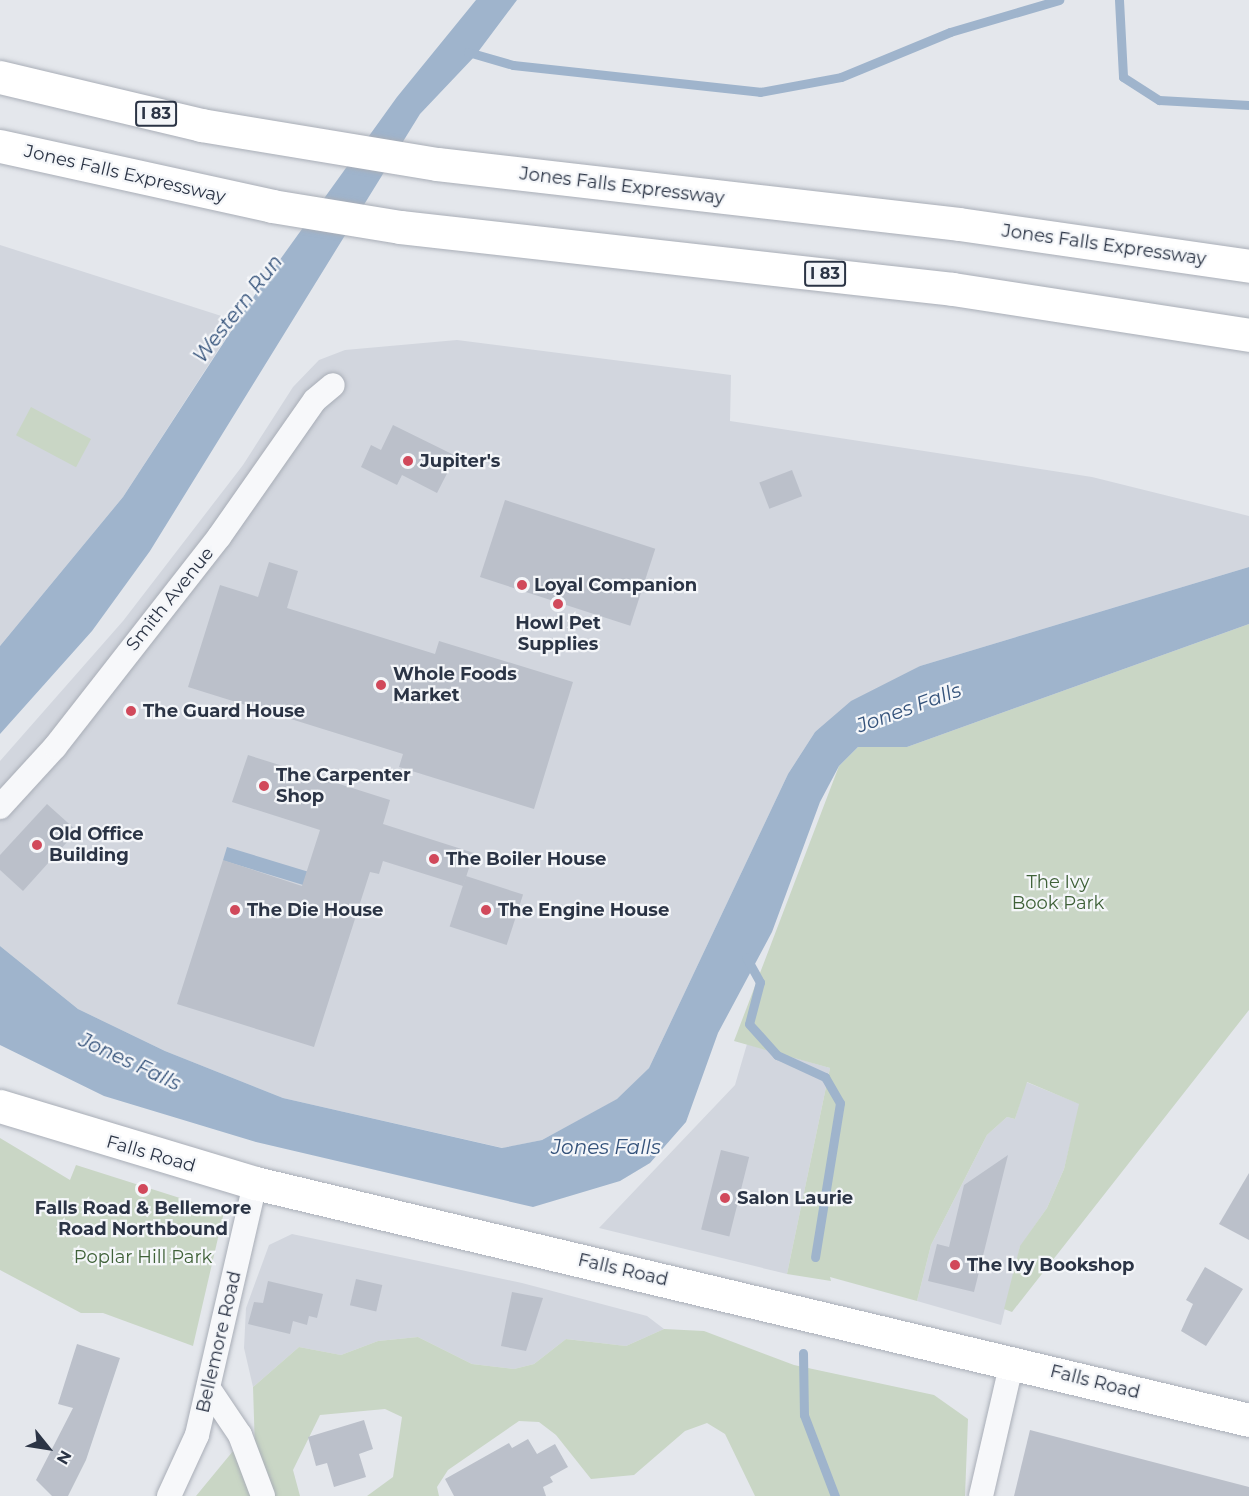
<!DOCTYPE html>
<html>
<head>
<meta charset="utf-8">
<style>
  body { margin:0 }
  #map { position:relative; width:1249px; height:1496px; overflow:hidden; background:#e4e7ec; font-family:Montserrat,sans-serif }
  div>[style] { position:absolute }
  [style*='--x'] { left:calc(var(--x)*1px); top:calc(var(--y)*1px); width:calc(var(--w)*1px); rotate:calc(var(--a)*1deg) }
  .built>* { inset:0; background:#d2d6de }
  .green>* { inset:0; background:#c9d6c5; transform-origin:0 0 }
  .water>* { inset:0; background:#9fb4cc; transform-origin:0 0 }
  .stream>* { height:9px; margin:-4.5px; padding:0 4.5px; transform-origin:4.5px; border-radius:4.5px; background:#9fb4cc }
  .building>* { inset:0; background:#bbc0ca; transform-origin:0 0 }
  .roads { filter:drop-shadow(0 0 2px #a9aeb7) drop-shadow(0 0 2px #a9aeb7) }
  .street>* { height:24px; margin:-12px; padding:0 12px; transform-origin:12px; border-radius:12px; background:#f7f8fa }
  .secondary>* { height:33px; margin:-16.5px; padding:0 16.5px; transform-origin:16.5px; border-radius:16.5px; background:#fff }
  .highway>* { height:33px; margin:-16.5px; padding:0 16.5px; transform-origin:16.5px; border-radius:16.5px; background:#fff }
  .dots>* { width:16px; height:16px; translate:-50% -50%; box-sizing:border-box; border:3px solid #f4f6f9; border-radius:50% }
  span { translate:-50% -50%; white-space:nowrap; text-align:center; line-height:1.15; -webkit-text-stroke:4.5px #f4f6f9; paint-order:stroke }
  .shield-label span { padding:2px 4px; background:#f4f6f9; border:2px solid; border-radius:4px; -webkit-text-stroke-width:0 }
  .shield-label { font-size:16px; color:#2b3445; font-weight:700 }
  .street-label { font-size:18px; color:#2b3445 }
  .poi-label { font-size:18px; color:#2b3445; font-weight:700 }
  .left { translate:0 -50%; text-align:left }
  .park-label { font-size:18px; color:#3f6138 }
  .water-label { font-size:20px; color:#34527a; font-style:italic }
  .north { position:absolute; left:18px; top:1418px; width:60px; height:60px; -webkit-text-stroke:4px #f4f6f9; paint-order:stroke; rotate:120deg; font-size:16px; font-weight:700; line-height:24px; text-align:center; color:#2b3445 }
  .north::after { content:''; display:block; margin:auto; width:21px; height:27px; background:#2b3445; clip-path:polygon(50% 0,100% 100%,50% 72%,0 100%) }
</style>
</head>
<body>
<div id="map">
  <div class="built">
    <div style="clip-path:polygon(0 245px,237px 321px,123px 497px,0 646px)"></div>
    <div style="clip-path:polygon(457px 340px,731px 375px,730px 421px,1092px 477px,1249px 516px,1249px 567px,920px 666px,815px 732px,788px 774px,649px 1068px,618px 1099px,542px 1140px,503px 1148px,283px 1098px,165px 1051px,78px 1009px,0 946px,0 761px,123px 621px,243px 465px,293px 387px,319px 360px,345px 350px)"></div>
    <div style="clip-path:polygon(747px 1044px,830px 1068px,787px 1274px,599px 1228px,735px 1085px)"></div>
    <div style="clip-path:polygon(1026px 1082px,1080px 1104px,1064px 1169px,1047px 1208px,1020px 1247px,1001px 1325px,917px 1301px,931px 1245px,987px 1135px,1007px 1117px,1015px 1119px)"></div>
    <div style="clip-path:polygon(292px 1234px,522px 1283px,647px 1316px,664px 1329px,626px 1346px,566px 1339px,534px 1364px,514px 1369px,472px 1364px,418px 1337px,378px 1341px,341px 1355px,299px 1347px,253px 1387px,244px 1348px,246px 1308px,269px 1245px)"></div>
  </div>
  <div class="green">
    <div style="left:31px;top:407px;width:68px;height:32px;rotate:28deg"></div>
    <div style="clip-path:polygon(1249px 624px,1249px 1010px,1012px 1312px,1004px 1309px,1020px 1246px,1047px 1208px,1064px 1169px,1079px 1104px,1027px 1082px,1015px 1119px,1007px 1117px,987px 1135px,931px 1245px,917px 1301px,830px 1277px,831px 1281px,787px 1274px,830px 1068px,734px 1041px,839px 766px,858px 747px,907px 747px)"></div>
    <div style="clip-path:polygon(0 1138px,70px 1180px,76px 1165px,224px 1212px,193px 1346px,103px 1313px,81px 1313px,0 1270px)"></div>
    <div style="clip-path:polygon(664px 1329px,704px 1331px,794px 1365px,934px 1395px,968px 1419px,965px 1496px,755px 1496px,725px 1434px,707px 1423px,685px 1431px,634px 1475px,591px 1479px,556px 1435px,539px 1422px,519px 1421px,448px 1470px,437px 1487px,439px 1496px,367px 1496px,393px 1477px,402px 1417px,385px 1409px,320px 1415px,293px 1470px,300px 1496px,196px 1496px,238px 1445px,255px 1450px,253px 1387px,299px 1347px,341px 1355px,378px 1341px,418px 1337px,472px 1364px,514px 1369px,534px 1364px,566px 1339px,626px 1346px)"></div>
  </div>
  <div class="water">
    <div style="clip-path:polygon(476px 0,517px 0,475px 56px,420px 114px,150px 551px,92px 631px,0 734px,0 646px,123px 497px,256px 293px,397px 97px)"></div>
    <div style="clip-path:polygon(1249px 567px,1249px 624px,907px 747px,858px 747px,839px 766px,820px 802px,772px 932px,718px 1033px,686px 1122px,650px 1163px,620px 1181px,533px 1207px,256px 1142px,104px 1096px,0 1045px,0 946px,78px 1009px,165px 1051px,283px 1098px,502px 1148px,542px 1140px,617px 1099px,649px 1068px,788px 774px,815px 732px,851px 701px,920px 666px)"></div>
    <div style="left:227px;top:847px;width:84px;height:14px;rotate:17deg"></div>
  </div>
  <div class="stream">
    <div style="--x:1119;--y:0;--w:77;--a:87"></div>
    <div style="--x:1123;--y:77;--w:43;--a:32.6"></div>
    <div style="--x:1159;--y:100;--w:90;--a:3.2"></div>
    <div style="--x:468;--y:52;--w:47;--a:16.1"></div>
    <div style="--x:513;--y:65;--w:248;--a:6.2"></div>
    <div style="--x:760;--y:92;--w:82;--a:-10.5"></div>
    <div style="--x:841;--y:77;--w:118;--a:-22.4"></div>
    <div style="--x:950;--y:32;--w:114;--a:-16.4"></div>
    <div style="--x:746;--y:957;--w:29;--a:61"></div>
    <div style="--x:760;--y:982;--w:43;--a:104.7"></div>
    <div style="--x:749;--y:1024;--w:42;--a:47.9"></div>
    <div style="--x:777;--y:1055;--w:53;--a:24.6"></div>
    <div style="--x:825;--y:1077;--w:30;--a:60"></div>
    <div style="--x:840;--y:1103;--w:156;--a:99.2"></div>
    <div style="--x:803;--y:1353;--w:62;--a:89.1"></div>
    <div style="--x:804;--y:1415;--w:87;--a:69.1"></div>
  </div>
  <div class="building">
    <div style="clip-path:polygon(393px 425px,456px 456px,437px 493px,402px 475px,397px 485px,361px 467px,371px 445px,381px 450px)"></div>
    <div style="left:792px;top:470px;width:28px;height:35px;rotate:69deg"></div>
    <div style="left:505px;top:500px;width:158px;height:81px;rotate:18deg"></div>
    <div style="clip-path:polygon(269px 562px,298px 571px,287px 608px,435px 654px,439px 641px,573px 682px,534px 809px,399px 767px,403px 754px,188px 687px,220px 585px,258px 597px)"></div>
    <div style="clip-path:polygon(248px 755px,390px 800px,383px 824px,474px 853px,463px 886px,383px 861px,379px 874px,370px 872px,314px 1047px,177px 1004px,223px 860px,302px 886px,320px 830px,232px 802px)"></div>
    <div style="clip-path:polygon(47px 804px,77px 831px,23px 891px,0 870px,0 855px)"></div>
    <div style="left:466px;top:876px;width:60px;height:53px;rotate:18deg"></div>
    <div style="left:721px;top:1150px;width:29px;height:82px;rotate:14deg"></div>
    <div style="clip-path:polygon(1008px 1155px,974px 1292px,928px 1281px,937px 1244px,949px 1247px,964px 1185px)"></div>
    <div style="clip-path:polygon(1249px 1173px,1249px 1240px,1219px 1224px)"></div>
    <div style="clip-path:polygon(1205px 1267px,1243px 1289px,1206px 1346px,1181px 1331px,1193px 1304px,1186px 1300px)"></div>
    <div style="left:356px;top:1279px;width:27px;height:27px;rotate:13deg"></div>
    <div style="clip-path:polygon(268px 1281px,323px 1294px,317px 1318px,309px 1316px,307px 1325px,293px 1321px,290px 1334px,248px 1324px,254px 1302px,263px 1303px)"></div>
    <div style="clip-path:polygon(512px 1292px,543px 1298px,526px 1351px,501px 1346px)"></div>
    <div style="clip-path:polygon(77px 1344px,120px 1358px,86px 1460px,68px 1496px,52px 1496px,36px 1480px,73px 1408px,58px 1404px)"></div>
    <div style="clip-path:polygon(364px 1420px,373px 1449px,359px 1454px,366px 1477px,334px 1487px,327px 1463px,316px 1466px,308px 1437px)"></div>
    <div style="clip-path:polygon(1030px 1430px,1249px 1487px,1249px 1496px,1014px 1496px)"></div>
    <div style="clip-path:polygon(528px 1439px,537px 1454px,555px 1444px,568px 1467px,550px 1477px,553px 1482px,543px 1487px,546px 1496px,454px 1496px,445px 1479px,509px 1443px,512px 1448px)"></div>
  </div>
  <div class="roads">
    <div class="street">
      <div style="--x:0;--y:807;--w:81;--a:-47.5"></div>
      <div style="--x:55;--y:747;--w:266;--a:-52"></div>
      <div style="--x:219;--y:537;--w:167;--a:-55"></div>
      <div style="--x:315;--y:400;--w:23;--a:-40"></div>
      <div style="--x:209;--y:1389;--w:55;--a:56"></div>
      <div style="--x:240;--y:1435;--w:65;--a:69.3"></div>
      <div style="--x:169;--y:1496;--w:67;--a:-65.3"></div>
      <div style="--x:197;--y:1435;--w:259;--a:-77"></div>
      <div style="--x:981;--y:1496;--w:138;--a:-77"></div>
    </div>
    <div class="secondary">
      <div style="--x:0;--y:1106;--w:266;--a:16.8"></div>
      <div style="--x:255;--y:1183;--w:1022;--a:13.41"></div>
    </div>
    <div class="highway">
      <div style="--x:0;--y:77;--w:207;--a:13.4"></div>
      <div style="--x:201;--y:125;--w:239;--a:9.4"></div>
      <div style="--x:437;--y:164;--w:525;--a:6.56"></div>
      <div style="--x:959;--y:224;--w:293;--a:8.2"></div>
      <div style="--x:0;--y:146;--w:279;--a:12.4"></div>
      <div style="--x:272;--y:206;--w:130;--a:9.3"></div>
      <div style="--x:400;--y:227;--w:556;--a:6.4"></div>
      <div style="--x:953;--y:289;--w:300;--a:8.8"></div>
    </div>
  </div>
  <div class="dots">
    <div style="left:408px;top:461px;background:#d1495b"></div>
    <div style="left:522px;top:585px;background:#d1495b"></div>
    <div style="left:558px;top:604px;background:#d1495b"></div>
    <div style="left:381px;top:685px;background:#d1495b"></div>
    <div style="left:131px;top:711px;background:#d1495b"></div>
    <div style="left:264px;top:786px;background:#d1495b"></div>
    <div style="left:37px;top:845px;background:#d1495b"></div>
    <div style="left:434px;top:859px;background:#d1495b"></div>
    <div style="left:235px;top:910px;background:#d1495b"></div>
    <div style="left:486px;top:910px;background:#d1495b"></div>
    <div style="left:143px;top:1189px;background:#d1495b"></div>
    <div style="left:725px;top:1198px;background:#d1495b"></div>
    <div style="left:955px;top:1265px;background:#d1495b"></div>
  </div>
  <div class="shield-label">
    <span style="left:156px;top:114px">I 83</span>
    <span style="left:825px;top:274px">I 83</span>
  </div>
  <div class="street-label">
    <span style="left:125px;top:174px;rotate:13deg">Jones Falls Expressway</span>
    <span style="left:622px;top:186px;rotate:7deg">Jones Falls Expressway</span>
    <span style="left:1104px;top:245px;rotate:8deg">Jones Falls Expressway</span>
    <span style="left:170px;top:599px;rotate:-51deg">Smith Avenue</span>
    <span style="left:151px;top:1154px;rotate:16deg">Falls Road</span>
    <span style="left:623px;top:1270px;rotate:13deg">Falls Road</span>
    <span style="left:219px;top:1342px;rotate:-77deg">Bellemore Road</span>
    <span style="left:1095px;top:1382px;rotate:14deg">Falls Road</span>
  </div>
  <div class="poi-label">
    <span class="left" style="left:420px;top:461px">Jupiter's</span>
    <span class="left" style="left:534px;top:585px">Loyal Companion</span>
    <span style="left:558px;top:634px">Howl Pet<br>Supplies</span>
    <span class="left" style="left:393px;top:685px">Whole Foods<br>Market</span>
    <span class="left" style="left:143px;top:711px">The Guard House</span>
    <span class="left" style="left:276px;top:786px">The Carpenter<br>Shop</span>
    <span class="left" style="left:49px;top:845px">Old Office<br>Building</span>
    <span class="left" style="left:446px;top:859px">The Boiler House</span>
    <span class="left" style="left:247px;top:910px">The Die House</span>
    <span class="left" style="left:498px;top:910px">The Engine House</span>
    <span class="left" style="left:737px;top:1198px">Salon Laurie</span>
    <span style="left:143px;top:1219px">Falls Road &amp; Bellemore<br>Road Northbound</span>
    <span class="left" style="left:967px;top:1265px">The Ivy Bookshop</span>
  </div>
  <div class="park-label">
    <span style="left:1058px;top:893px">The Ivy<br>Book Park</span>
    <span style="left:143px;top:1257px">Poplar Hill Park</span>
  </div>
  <div class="water-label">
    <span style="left:238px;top:309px;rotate:-52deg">Western Run</span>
    <span style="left:909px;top:708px;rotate:-20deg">Jones Falls</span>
    <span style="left:130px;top:1062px;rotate:25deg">Jones Falls</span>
    <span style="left:606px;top:1147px">Jones Falls</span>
  </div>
  <div class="north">N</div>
</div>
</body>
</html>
